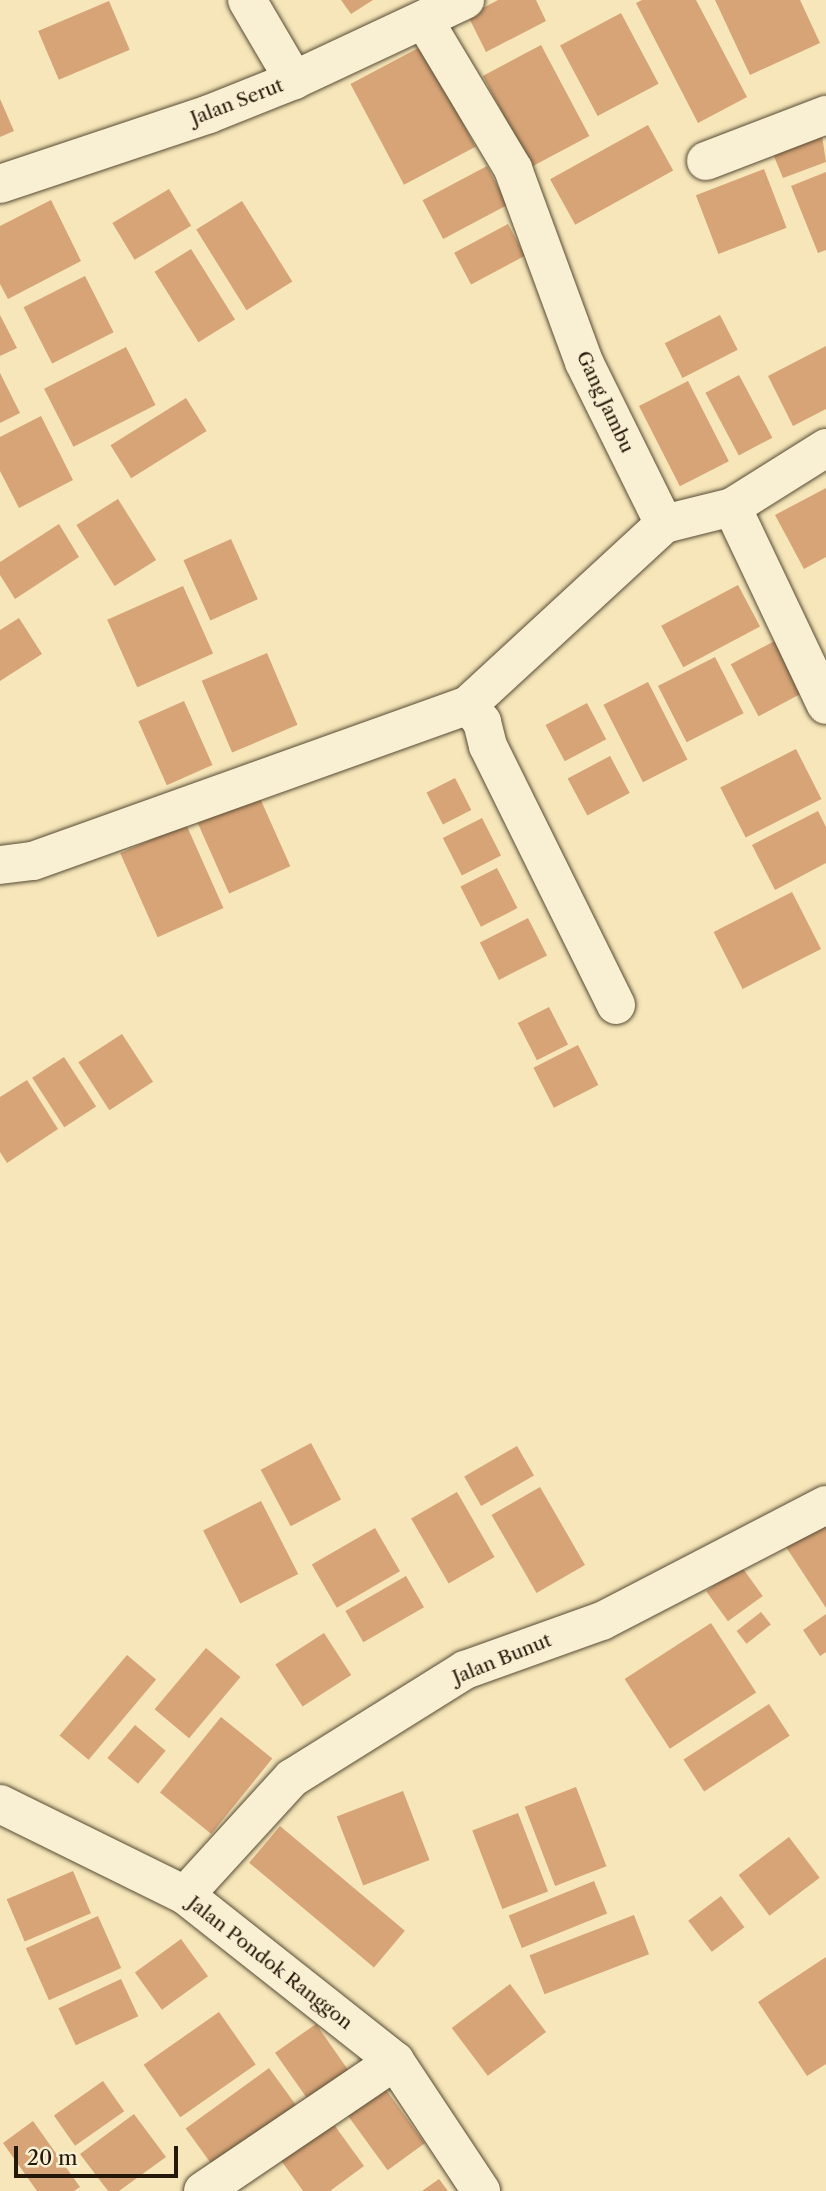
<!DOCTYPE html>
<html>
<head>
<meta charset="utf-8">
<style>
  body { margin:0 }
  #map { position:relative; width:826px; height:2191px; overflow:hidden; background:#f6e6b9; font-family:"Libre Caslon Text",serif }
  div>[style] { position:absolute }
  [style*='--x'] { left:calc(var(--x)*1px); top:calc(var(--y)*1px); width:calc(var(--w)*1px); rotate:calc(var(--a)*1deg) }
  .building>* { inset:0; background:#d7a477; transform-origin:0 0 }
  .roads { filter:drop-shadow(0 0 2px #584c35) drop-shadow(0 0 2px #584c35) }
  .minor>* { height:38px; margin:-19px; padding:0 19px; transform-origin:19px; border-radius:19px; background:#f9efd2 }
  span { translate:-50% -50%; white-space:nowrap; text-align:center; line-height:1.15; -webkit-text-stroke:6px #f9efd2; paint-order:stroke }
  .street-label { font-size:19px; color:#241809 }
  .scale { position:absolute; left:14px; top:2146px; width:164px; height:32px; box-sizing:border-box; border:4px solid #241809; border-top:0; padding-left:9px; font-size:21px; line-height:24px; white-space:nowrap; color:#241809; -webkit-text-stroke:5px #f9efd2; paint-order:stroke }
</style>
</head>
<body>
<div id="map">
  <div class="building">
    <div style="clip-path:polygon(341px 0,373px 0,351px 14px)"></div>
    <div style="clip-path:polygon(498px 0,536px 0,546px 21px,486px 52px,468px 16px)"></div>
    <div style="clip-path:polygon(642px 0,696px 0,747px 97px,698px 123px,636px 3px)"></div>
    <div style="clip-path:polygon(715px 0,800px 0,820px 43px,750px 75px)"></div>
    <div style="left:109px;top:1px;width:53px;height:77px;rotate:67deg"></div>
    <div style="left:621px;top:13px;width:80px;height:69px;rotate:62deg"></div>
    <div style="left:541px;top:45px;width:103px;height:66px;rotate:62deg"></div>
    <div style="left:422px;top:46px;width:114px;height:81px;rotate:62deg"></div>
    <div style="clip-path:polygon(0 99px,14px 131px,0 137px)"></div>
    <div style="left:648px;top:125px;width:52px;height:112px;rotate:61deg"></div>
    <div style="clip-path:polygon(821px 129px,826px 162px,783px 178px,771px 149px)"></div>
    <div style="left:487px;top:166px;width:44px;height:73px;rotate:62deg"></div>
    <div style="left:764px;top:169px;width:63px;height:73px;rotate:69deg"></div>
    <div style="clip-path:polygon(826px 172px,826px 250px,818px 253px,791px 186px)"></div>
    <div style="left:169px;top:189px;width:43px;height:66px;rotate:59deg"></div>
    <div style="clip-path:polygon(51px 200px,81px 261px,8px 299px,0 284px,0 226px)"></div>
    <div style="left:242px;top:201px;width:95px;height:54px;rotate:58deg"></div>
    <div style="left:508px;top:224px;width:36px;height:61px;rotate:62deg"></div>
    <div style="left:191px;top:249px;width:83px;height:43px;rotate:58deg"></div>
    <div style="left:85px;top:276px;width:63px;height:69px;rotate:63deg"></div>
    <div style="clip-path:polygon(0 315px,17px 348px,0 356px)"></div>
    <div style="left:720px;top:315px;width:39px;height:62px;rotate:63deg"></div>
    <div style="clip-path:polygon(826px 346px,826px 409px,793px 426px,768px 376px)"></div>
    <div style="left:126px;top:347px;width:65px;height:92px;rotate:63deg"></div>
    <div style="clip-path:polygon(0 373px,20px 413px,0 423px)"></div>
    <div style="left:739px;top:375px;width:71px;height:38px;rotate:62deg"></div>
    <div style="left:688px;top:381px;width:90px;height:55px;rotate:63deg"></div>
    <div style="left:186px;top:398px;width:39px;height:89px;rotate:58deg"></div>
    <div style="clip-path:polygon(41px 416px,73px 480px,19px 508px,0 471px,0 437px)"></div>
    <div style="clip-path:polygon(826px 488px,826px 557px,804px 569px,775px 515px)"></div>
    <div style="left:118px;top:499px;width:72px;height:49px;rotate:58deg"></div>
    <div style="clip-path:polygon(59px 524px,79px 557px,15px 599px,0 575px,0 562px)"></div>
    <div style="left:231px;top:539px;width:66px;height:52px;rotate:66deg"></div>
    <div style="left:738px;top:585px;width:47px;height:87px;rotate:62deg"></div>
    <div style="left:183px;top:586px;width:74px;height:83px;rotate:66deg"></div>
    <div style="clip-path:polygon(19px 618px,42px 654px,0 681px,0 630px)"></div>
    <div style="left:782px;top:637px;width:59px;height:58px;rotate:62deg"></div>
    <div style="left:267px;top:653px;width:78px;height:71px;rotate:67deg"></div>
    <div style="left:715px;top:657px;width:63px;height:64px;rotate:63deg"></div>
    <div style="left:648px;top:682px;width:87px;height:50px;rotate:63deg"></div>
    <div style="left:184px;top:701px;width:70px;height:50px;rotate:66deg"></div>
    <div style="left:587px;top:703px;width:41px;height:47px;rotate:62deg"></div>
    <div style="left:796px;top:749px;width:56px;height:85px;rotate:63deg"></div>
    <div style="left:610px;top:756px;width:42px;height:48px;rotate:62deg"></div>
    <div style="left:455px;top:778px;width:36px;height:32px;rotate:63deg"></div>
    <div style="left:259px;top:796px;width:77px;height:67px;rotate:66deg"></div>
    <div style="clip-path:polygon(818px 811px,826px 827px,826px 863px,775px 890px,752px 845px)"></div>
    <div style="left:482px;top:818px;width:42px;height:44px;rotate:63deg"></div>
    <div style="left:186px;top:824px;width:92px;height:72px;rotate:66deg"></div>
    <div style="left:497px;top:868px;width:45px;height:41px;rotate:63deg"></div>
    <div style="left:792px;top:892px;width:64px;height:88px;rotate:63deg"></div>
    <div style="left:528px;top:918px;width:42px;height:54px;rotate:63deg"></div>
    <div style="left:549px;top:1007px;width:42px;height:35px;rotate:63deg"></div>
    <div style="left:122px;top:1034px;width:57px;height:52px;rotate:57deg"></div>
    <div style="left:578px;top:1045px;width:45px;height:50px;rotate:63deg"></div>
    <div style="left:64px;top:1057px;width:59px;height:38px;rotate:57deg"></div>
    <div style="clip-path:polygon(27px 1080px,58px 1129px,7px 1163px,0 1152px,0 1097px)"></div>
    <div style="left:311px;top:1443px;width:64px;height:57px;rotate:62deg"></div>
    <div style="left:517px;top:1446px;width:34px;height:61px;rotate:60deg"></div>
    <div style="left:540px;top:1487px;width:90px;height:56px;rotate:60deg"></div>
    <div style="left:457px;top:1492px;width:75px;height:53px;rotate:60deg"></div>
    <div style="left:261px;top:1501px;width:82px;height:65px;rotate:63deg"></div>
    <div style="clip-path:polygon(826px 1516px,826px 1608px,784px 1544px)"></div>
    <div style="left:375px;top:1528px;width:50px;height:73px;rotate:60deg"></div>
    <div style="left:741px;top:1566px;width:37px;height:43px;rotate:54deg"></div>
    <div style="left:406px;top:1576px;width:36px;height:70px;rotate:60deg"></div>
    <div style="left:761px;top:1612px;width:16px;height:31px;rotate:52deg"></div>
    <div style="clip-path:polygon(826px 1614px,826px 1652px,820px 1656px,803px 1630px)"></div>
    <div style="left:711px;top:1623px;width:83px;height:103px;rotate:57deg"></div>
    <div style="left:324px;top:1633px;width:50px;height:58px;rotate:57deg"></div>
    <div style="left:206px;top:1648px;width:45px;height:80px;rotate:40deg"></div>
    <div style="left:127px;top:1655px;width:38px;height:105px;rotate:40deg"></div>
    <div style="left:769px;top:1704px;width:38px;height:102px;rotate:57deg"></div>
    <div style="left:221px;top:1717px;width:66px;height:97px;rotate:39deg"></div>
    <div style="left:135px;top:1725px;width:40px;height:43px;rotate:40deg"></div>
    <div style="left:576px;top:1787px;width:85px;height:55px;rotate:69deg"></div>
    <div style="left:403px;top:1791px;width:74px;height:71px;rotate:69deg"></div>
    <div style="left:518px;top:1813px;width:84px;height:49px;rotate:69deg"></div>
    <div style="left:280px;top:1826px;width:163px;height:48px;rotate:40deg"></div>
    <div style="left:789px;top:1837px;width:51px;height:63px;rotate:53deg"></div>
    <div style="left:73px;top:1871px;width:46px;height:72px;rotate:67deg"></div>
    <div style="left:594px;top:1881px;width:35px;height:92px;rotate:68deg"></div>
    <div style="left:721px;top:1896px;width:39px;height:41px;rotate:53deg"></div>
    <div style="left:634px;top:1915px;width:42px;height:112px;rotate:69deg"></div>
    <div style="left:98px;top:1916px;width:57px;height:79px;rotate:66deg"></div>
    <div style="left:181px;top:1939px;width:46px;height:57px;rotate:54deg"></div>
    <div style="clip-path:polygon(826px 1957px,826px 2064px,807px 2076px,758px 2002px)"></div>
    <div style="left:121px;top:1979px;width:41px;height:69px;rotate:65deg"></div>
    <div style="left:510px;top:1984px;width:60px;height:73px;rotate:53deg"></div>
    <div style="left:219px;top:2012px;width:64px;height:92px;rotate:55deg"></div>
    <div style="left:316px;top:2024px;width:64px;height:50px;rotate:55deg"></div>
    <div style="left:269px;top:2068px;width:51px;height:103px;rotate:54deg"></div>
    <div style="left:376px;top:2076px;width:83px;height:46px;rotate:54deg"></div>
    <div style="left:103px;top:2081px;width:37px;height:60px;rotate:55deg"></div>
    <div style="clip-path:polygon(134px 2114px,166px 2157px,119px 2191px,108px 2191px,80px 2154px)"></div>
    <div style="clip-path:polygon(327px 2115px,364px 2166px,330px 2191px,303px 2191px,275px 2152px)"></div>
    <div style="clip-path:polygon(33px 2121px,80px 2187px,74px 2191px,37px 2191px,3px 2143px)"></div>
    <div style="clip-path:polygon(439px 2179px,448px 2191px,422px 2191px)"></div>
  </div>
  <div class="roads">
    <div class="minor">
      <div style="--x:247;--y:0;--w:93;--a:59.6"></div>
      <div style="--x:424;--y:20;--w:174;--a:59.1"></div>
      <div style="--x:513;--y:169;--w:206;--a:69.8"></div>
      <div style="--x:584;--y:362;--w:181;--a:63.7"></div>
      <div style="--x:706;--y:161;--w:129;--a:-21"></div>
      <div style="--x:0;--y:184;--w:220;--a:-18.5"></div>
      <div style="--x:209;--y:114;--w:92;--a:-21.8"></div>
      <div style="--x:294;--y:80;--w:189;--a:-25.1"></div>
      <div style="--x:732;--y:507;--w:219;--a:64.6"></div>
      <div style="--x:0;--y:865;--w:33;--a:-7"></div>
      <div style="--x:33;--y:861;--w:462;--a:-19.7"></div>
      <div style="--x:616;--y:1005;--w:289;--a:-116.3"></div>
      <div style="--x:488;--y:746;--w:25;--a:-104"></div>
      <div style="--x:482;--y:722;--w:22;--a:-129"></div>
      <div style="--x:468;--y:705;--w:267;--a:-42.7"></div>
      <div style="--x:664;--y:524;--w:70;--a:-14"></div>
      <div style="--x:732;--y:507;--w:111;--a:-32.1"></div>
      <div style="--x:0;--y:1804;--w:206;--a:26.2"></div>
      <div style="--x:185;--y:1895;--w:268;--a:38.3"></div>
      <div style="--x:395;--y:2061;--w:156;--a:56.5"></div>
      <div style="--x:185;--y:1895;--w:159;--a:-47.6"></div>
      <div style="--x:292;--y:1778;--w:204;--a:-32"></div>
      <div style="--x:465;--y:1670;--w:145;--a:-19.7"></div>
      <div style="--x:602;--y:1621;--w:252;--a:-27.4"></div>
      <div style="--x:203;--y:2191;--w:232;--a:-34.1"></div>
    </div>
  </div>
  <div class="street-label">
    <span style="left:237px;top:102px;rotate:-21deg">Jalan Serut</span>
    <span style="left:605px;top:402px;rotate:65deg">Gang Jambu</span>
    <span style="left:502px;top:1659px;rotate:-22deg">Jalan Bunut</span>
    <span style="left:270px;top:1963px;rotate:38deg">Jalan Pondok Ranggon</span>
  </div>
  <div class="scale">20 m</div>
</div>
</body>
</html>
